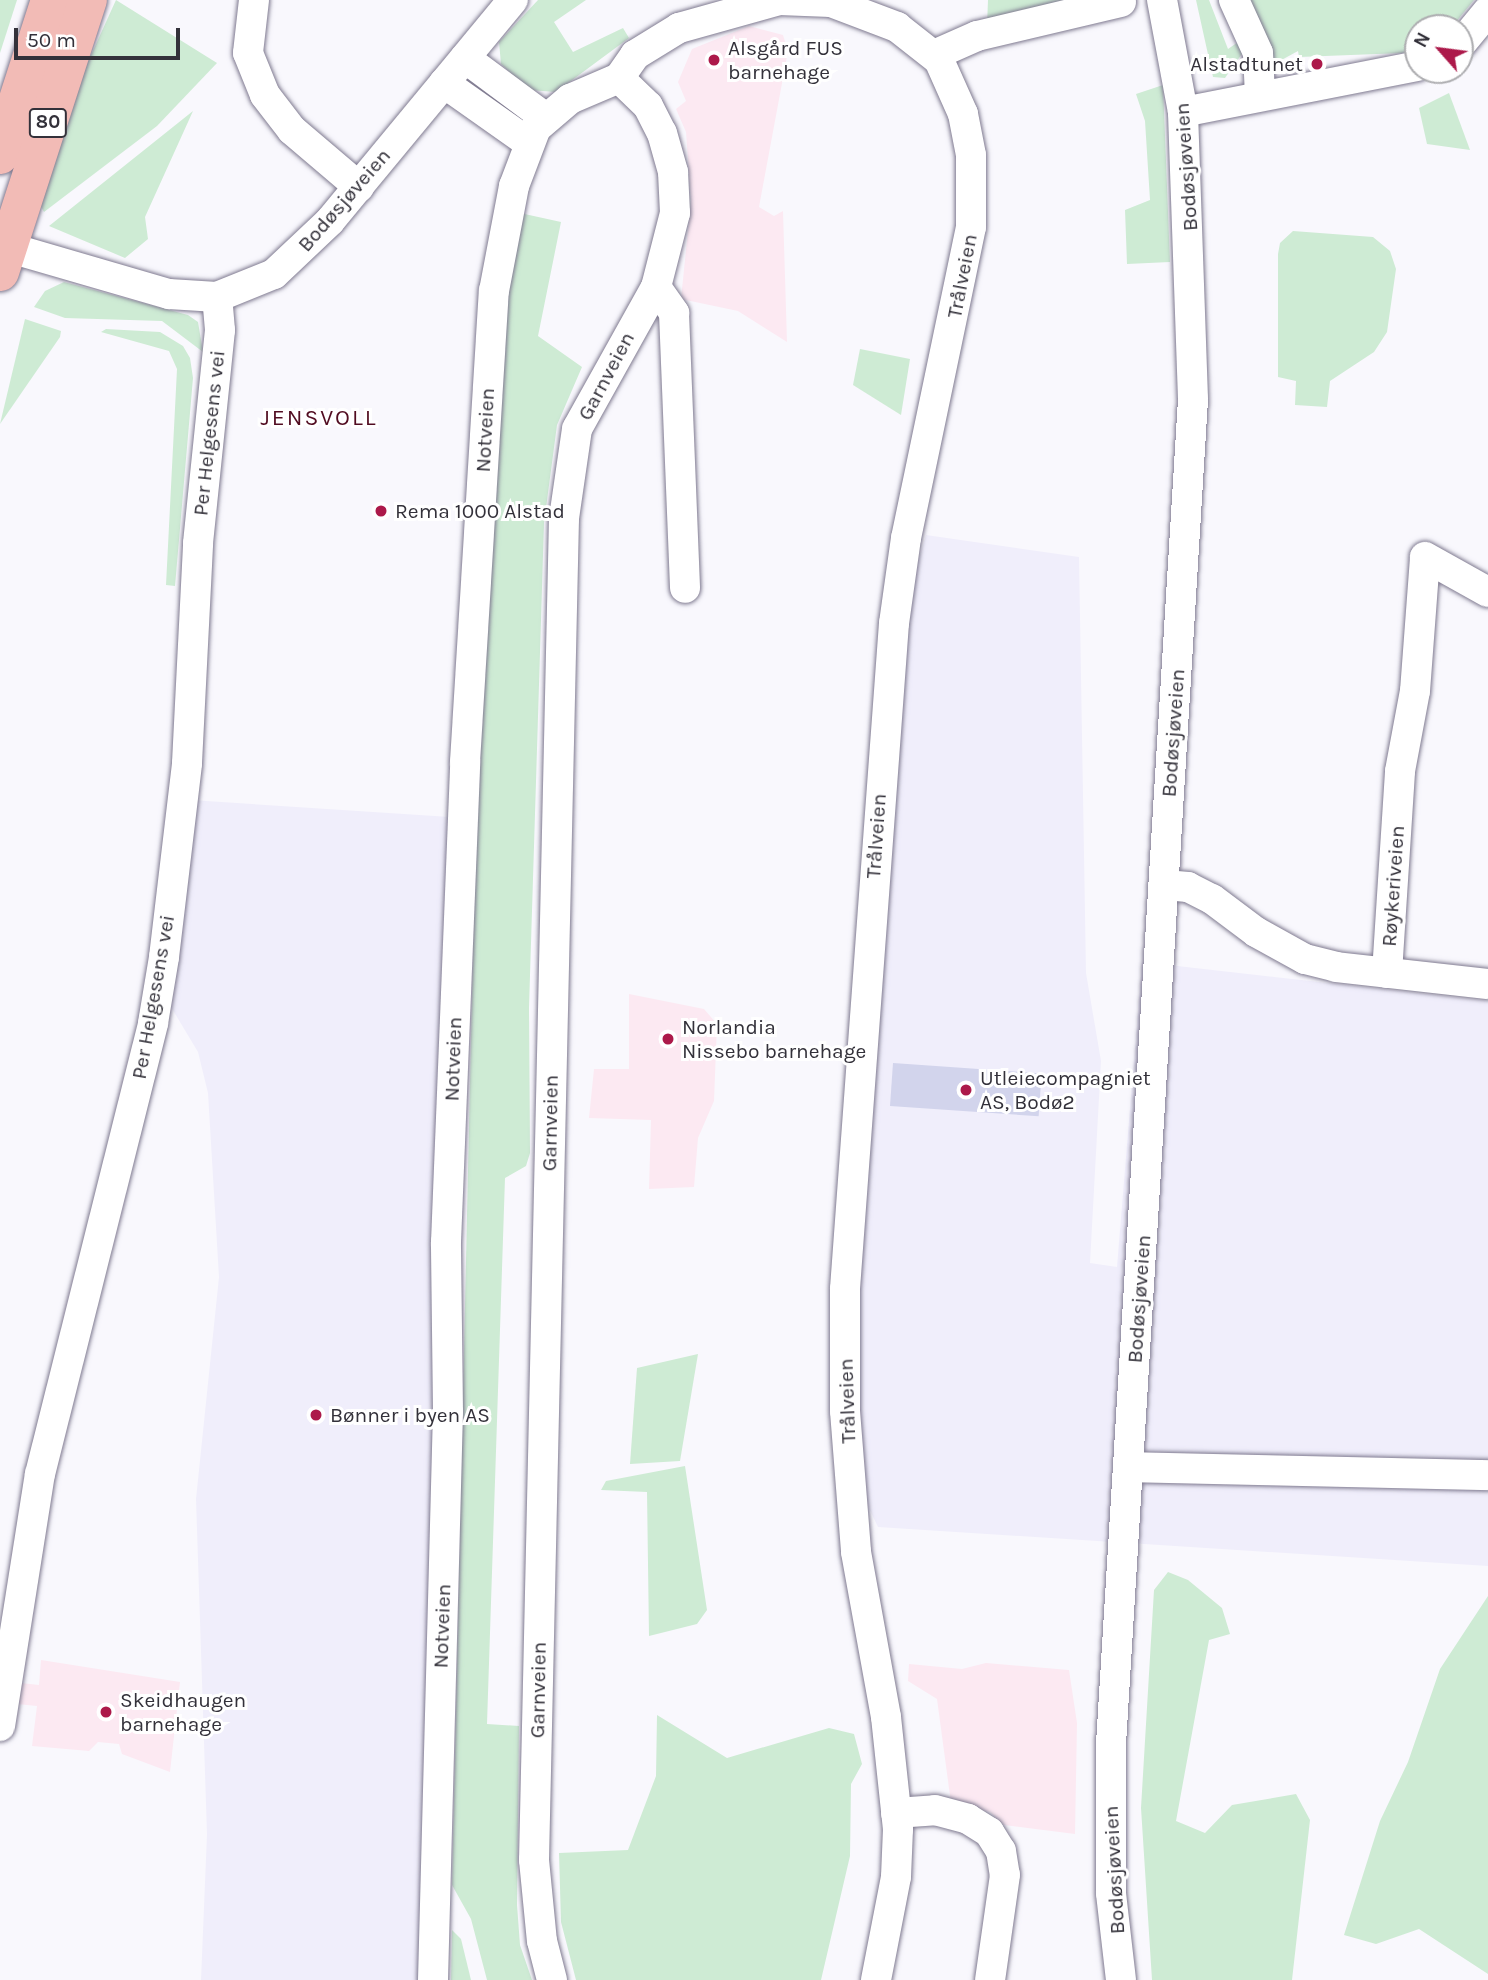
<!DOCTYPE html>
<html>
<head>
<meta charset="utf-8">
<style>
  body { margin:0 }
  #map { position:relative; width:1488px; height:1980px; overflow:hidden; background:#f9f8fd; font-family:Karla,sans-serif }
  div>[style] { position:absolute }
  [style*='--x'] { left:calc(var(--x)*1px); top:calc(var(--y)*1px); width:calc(var(--w)*1px); rotate:calc(var(--a)*1deg) }
  .built>* { inset:0; background:#f0eefb }
  .education>* { inset:0; background:#fce9f2 }
  .green>* { inset:0; background:#ceebd4 }
  .building>* { inset:0; background:#d2d4ec; transform-origin:0 0 }
  .roads { filter:drop-shadow(0 0 2px #7f7a90) drop-shadow(0 0 2px #7f7a90) }
  .minor>* { height:30px; margin:-15px; padding:0 15px; transform-origin:15px; border-radius:15px; background:#fff }
  .major>* { height:38px; margin:-19px; padding:0 19px; transform-origin:19px; border-radius:19px; background:#f2bbb6 }
  .dots>* { width:19px; height:19px; translate:-50% -50%; box-sizing:border-box; border:4px solid #fff; border-radius:50% }
  span { translate:-50% -50%; white-space:nowrap; text-align:center; line-height:1.15; -webkit-text-stroke:6px #fff; paint-order:stroke }
  .shield-label span { padding:2px 5px; background:#fff; border:2px solid; border-radius:5px; -webkit-text-stroke-width:0 }
  .shield-label { font-size:19px; color:#33313a; font-weight:700 }
  .poi-label { font-size:21px; color:#33313a }
  .left { translate:0 -50%; text-align:left }
  .right { translate:-100% -50%; text-align:right }
  .street-label { font-size:21px; color:#33313a }
  .neighbourhood-label { font-size:23px; color:#510c21; letter-spacing:2px }
  .north { position:absolute; left:1404px; top:14px; width:70px; height:70px; box-sizing:border-box; background:#fff; border:2px solid #adadb0; border-radius:50%; rotate:298deg; font-size:19px; font-weight:700; line-height:28px; text-align:center; color:#33313a }
  .north::after { content:''; display:block; margin:auto; width:24px; height:32px; background:#ac194a; clip-path:polygon(50% 0,100% 100%,50% 72%,0 100%) }
  .scale { position:absolute; left:14px; top:28px; width:166px; height:32px; box-sizing:border-box; border:4px solid #33313a; border-top:0; padding-left:9px; font-size:21px; line-height:24px; white-space:nowrap; color:#33313a; -webkit-text-stroke:5px #fff; paint-order:stroke }
</style>
</head>
<body>
<div id="map">
  <div class="built">
    <div style="clip-path:polygon(926px 535px,1079px 557px,1086px 973px,1101px 1061px,1090px 1263px,1117px 1267px,1142px 962px,1488px 1001px,1488px 1566px,878px 1527px,864px 1498px,851px 1283px,906px 602px)"></div>
    <div style="clip-path:polygon(191px 800px,450px 817px,422px 1980px,201px 1980px,207px 1834px,196px 1499px,219px 1277px,208px 1093px,198px 1052px,168px 1002px)"></div>
  </div>
  <div class="education">
    <div style="clip-path:polygon(749px 26px,783px 35px,788px 51px,759px 207px,774px 216px,783px 211px,787px 342px,738px 311px,681px 299px,691px 201px,686px 132px,676px 109px,686px 101px,678px 82px,692px 49px)"></div>
    <div style="clip-path:polygon(629px 994px,704px 1009px,717px 1024px,714px 1101px,698px 1138px,694px 1187px,649px 1189px,651px 1120px,589px 1118px,594px 1069px,629px 1069px)"></div>
    <div style="clip-path:polygon(41px 1660px,180px 1682px,170px 1772px,122px 1754px,119px 1744px,98px 1742px,89px 1751px,32px 1746px,37px 1706px,17px 1704px,21px 1683px,39px 1685px)"></div>
    <div style="clip-path:polygon(986px 1663px,1069px 1670px,1077px 1723px,1075px 1834px,1004px 1825px,990px 1812px,951px 1803px,937px 1699px,908px 1681px,909px 1664px,962px 1669px)"></div>
  </div>
  <div class="green">
    <div style="clip-path:polygon(0 0,17px 0,0 53px)"></div>
    <div style="clip-path:polygon(116px 0,217px 63px,157px 126px,44px 212px,39px 203px,77px 86px)"></div>
    <div style="clip-path:polygon(538px 0,586px 0,554px 22px,573px 52px,623px 28px,629px 38px,556px 92px,529px 90px,501px 64px,499px 42px)"></div>
    <div style="clip-path:polygon(988px 0,1095px 0,987px 26px)"></div>
    <div style="clip-path:polygon(1196px 0,1209px 0,1228px 49px,1241px 40px,1246px 48px,1225px 78px,1213px 77px)"></div>
    <div style="clip-path:polygon(1244px 0,1474px 0,1451px 28px,1418px 28px,1418px 48px,1403px 53px,1299px 57px,1298px 51px,1276px 63px)"></div>
    <div style="clip-path:polygon(1163px 85px,1170px 262px,1127px 264px,1125px 210px,1150px 200px,1145px 121px,1136px 94px)"></div>
    <div style="clip-path:polygon(1449px 93px,1470px 150px,1427px 144px,1419px 108px)"></div>
    <div style="clip-path:polygon(193px 111px,145px 217px,148px 239px,125px 258px,49px 226px)"></div>
    <div style="clip-path:polygon(520px 213px,561px 222px,538px 336px,582px 367px,557px 425px,544px 523px,529px 1008px,530px 1153px,526px 1166px,505px 1178px,487px 1724px,519px 1726px,517px 1905px,520px 1945px,532px 1980px,487px 1980px,471px 1919px,452px 1885px,475px 859px,505px 305px)"></div>
    <div style="clip-path:polygon(1293px 231px,1373px 237px,1390px 251px,1396px 269px,1387px 332px,1374px 352px,1330px 381px,1327px 407px,1295px 405px,1296px 381px,1278px 377px,1278px 254px,1280px 243px)"></div>
    <div style="clip-path:polygon(64px 282px,188px 315px,198px 322px,203px 352px,162px 321px,65px 318px,34px 307px,45px 291px)"></div>
    <div style="clip-path:polygon(25px 319px,61px 331px,60px 337px,0 424px)"></div>
    <div style="clip-path:polygon(106px 329px,160px 332px,183px 346px,190px 358px,193px 378px,175px 586px,166px 585px,177px 369px,169px 351px,101px 332px)"></div>
    <div style="clip-path:polygon(860px 349px,910px 359px,901px 415px,853px 385px)"></div>
    <div style="clip-path:polygon(698px 1354px,680px 1461px,630px 1464px,637px 1368px)"></div>
    <div style="clip-path:polygon(685px 1466px,707px 1610px,697px 1624px,649px 1636px,647px 1492px,601px 1490px,606px 1481px)"></div>
    <div style="clip-path:polygon(1168px 1572px,1188px 1580px,1222px 1608px,1230px 1634px,1209px 1640px,1176px 1821px,1205px 1833px,1232px 1805px,1296px 1794px,1310px 1820px,1292px 1980px,1152px 1980px,1141px 1808px,1154px 1590px)"></div>
    <div style="clip-path:polygon(1488px 1596px,1488px 1974px,1419px 1929px,1376px 1944px,1344px 1935px,1380px 1821px,1408px 1762px,1440px 1669px)"></div>
    <div style="clip-path:polygon(657px 1715px,727px 1758px,829px 1728px,854px 1734px,862px 1764px,851px 1784px,850px 1856px,821px 1980px,576px 1980px,561px 1922px,559px 1853px,628px 1850px,656px 1776px)"></div>
    <div style="clip-path:polygon(452px 1930px,461px 1939px,471px 1980px,451px 1980px)"></div>
  </div>
  <div class="building">
    <div style="left:893px;top:1063px;width:149px;height:43px;rotate:4deg"></div>
  </div>
  <div class="roads">
    <div class="minor">
      <div style="--x:254;--y:0;--w:53;--a:96.5"></div>
      <div style="--x:248;--y:53;--w:45;--a:68"></div>
      <div style="--x:265;--y:95;--w:44;--a:52.4"></div>
      <div style="--x:292;--y:130;--w:88;--a:40.4"></div>
      <div style="--x:1234;--y:0;--w:58;--a:65.6"></div>
      <div style="--x:1258;--y:53;--w:42;--a:87.3"></div>
      <div style="--x:1460;--y:45;--w:44;--a:-50.5"></div>
      <div style="--x:934;--y:55;--w:47;--a:-23.8"></div>
      <div style="--x:977;--y:36;--w:148;--a:-13.3"></div>
      <div style="--x:465;--y:58;--w:97;--a:36.6"></div>
      <div style="--x:619;--y:78;--w:28;--a:-55"></div>
      <div style="--x:635;--y:55;--w:52;--a:-31.5"></div>
      <div style="--x:679;--y:28;--w:104;--a:-15.6"></div>
      <div style="--x:779;--y:0;--w:52;--a:2.2"></div>
      <div style="--x:831;--y:2;--w:71;--a:20.7"></div>
      <div style="--x:897;--y:27;--w:53;--a:38.2"></div>
      <div style="--x:939;--y:60;--w:59;--a:66"></div>
      <div style="--x:963;--y:114;--w:42;--a:79"></div>
      <div style="--x:971;--y:155;--w:72;--a:90"></div>
      <div style="--x:971;--y:227;--w:318;--a:101.8"></div>
      <div style="--x:906;--y:538;--w:86;--a:98"></div>
      <div style="--x:894;--y:623;--w:668;--a:94.21"></div>
      <div style="--x:845;--y:1289;--w:122;--a:90"></div>
      <div style="--x:845;--y:1411;--w:141;--a:85.5"></div>
      <div style="--x:856;--y:1552;--w:168;--a:79.7"></div>
      <div style="--x:886;--y:1717;--w:113;--a:83.9"></div>
      <div style="--x:898;--y:1829;--w:48;--a:92.4"></div>
      <div style="--x:896;--y:1877;--w:105;--a:101"></div>
      <div style="--x:444;--y:83;--w:104;--a:35.2"></div>
      <div style="--x:1183;--y:112;--w:239;--a:-11.1"></div>
      <div style="--x:0;--y:245;--w:176;--a:16.2"></div>
      <div style="--x:169;--y:294;--w:48;--a:3.6"></div>
      <div style="--x:217;--y:297;--w:61;--a:-22"></div>
      <div style="--x:274;--y:274;--w:77;--a:-43.4"></div>
      <div style="--x:330;--y:221;--w:287;--a:-50.4"></div>
      <div style="--x:656;--y:287;--w:32;--a:55"></div>
      <div style="--x:674;--y:313;--w:275;--a:87.7"></div>
      <div style="--x:1165;--y:885;--w:23;--a:5"></div>
      <div style="--x:1188;--y:887;--w:27;--a:27"></div>
      <div style="--x:1212;--y:899;--w:55;--a:36.9"></div>
      <div style="--x:1256;--y:932;--w:56;--a:28.9"></div>
      <div style="--x:1305;--y:959;--w:32;--a:14"></div>
      <div style="--x:1336;--y:967;--w:153;--a:6.4"></div>
      <div style="--x:1387;--y:973;--w:202;--a:-86.3"></div>
      <div style="--x:1400;--y:771;--w:81;--a:-79.4"></div>
      <div style="--x:1415;--y:691;--w:134;--a:-85.7"></div>
      <div style="--x:1425;--y:557;--w:72;--a:29.1"></div>
      <div style="--x:1128;--y:1467;--w:360;--a:1.3"></div>
      <div style="--x:0;--y:1726;--w:255;--a:-81"></div>
      <div style="--x:40;--y:1474;--w:465;--a:-75.9"></div>
      <div style="--x:153;--y:1023;--w:67;--a:-80.5"></div>
      <div style="--x:164;--y:957;--w:195;--a:-83.2"></div>
      <div style="--x:187;--y:763;--w:220;--a:-87.1"></div>
      <div style="--x:198;--y:543;--w:214;--a:-84.1"></div>
      <div style="--x:220;--y:330;--w:33;--a:-95"></div>
      <div style="--x:896;--y:1813;--w:39;--a:-4"></div>
      <div style="--x:935;--y:1810;--w:34;--a:15"></div>
      <div style="--x:968;--y:1819;--w:25;--a:32"></div>
      <div style="--x:989;--y:1832;--w:22;--a:58"></div>
      <div style="--x:1001;--y:1851;--w:24;--a:81"></div>
      <div style="--x:1005;--y:1875;--w:106;--a:98.1"></div>
      <div style="--x:433;--y:1980;--w:568;--a:-88.49"></div>
      <div style="--x:448;--y:1412;--w:170;--a:-90.7"></div>
      <div style="--x:446;--y:1242;--w:480;--a:-87.7"></div>
      <div style="--x:465;--y:762;--w:472;--a:-86.5"></div>
      <div style="--x:494;--y:291;--w:107;--a:-79.2"></div>
      <div style="--x:514;--y:186;--w:62;--a:-69.2"></div>
      <div style="--x:536;--y:128;--w:45;--a:-40.5"></div>
      <div style="--x:570;--y:99;--w:53;--a:-23.2"></div>
      <div style="--x:619;--y:78;--w:40;--a:44"></div>
      <div style="--x:648;--y:106;--w:30;--a:63"></div>
      <div style="--x:662;--y:133;--w:41;--a:74.2"></div>
      <div style="--x:673;--y:172;--w:41;--a:87.2"></div>
      <div style="--x:675;--y:213;--w:76;--a:104.4"></div>
      <div style="--x:656;--y:287;--w:162;--a:119.1"></div>
      <div style="--x:577;--y:429;--w:90;--a:98.3"></div>
      <div style="--x:564;--y:518;--w:1342;--a:91.28"></div>
      <div style="--x:534;--y:1860;--w:81;--a:84.4"></div>
      <div style="--x:542;--y:1941;--w:40;--a:75.6"></div>
      <div style="--x:1121;--y:1980;--w:88;--a:-96.6"></div>
      <div style="--x:1111;--y:1893;--w:149;--a:-90"></div>
      <div style="--x:1111;--y:1744;--w:1347;--a:-86.51"></div>
      <div style="--x:1193;--y:399;--w:287;--a:-92"></div>
      <div style="--x:1183;--y:112;--w:114;--a:-100.6"></div>
    </div>
    <div class="major">
      <div style="--x:0;--y:155;--w:163;--a:-72.1"></div>
      <div style="--x:0;--y:272;--w:286;--a:-72.1"></div>
    </div>
  </div>
  <div class="dots">
    <div style="left:714px;top:60px;background:#ac194a"></div>
    <div style="left:1317px;top:64px;background:#ac194a"></div>
    <div style="left:381px;top:511px;background:#ac194a"></div>
    <div style="left:668px;top:1039px;background:#ac194a"></div>
    <div style="left:966px;top:1090px;background:#ac194a"></div>
    <div style="left:316px;top:1415px;background:#ac194a"></div>
    <div style="left:106px;top:1712px;background:#ac194a"></div>
  </div>
  <div class="shield-label">
    <span style="left:48px;top:123px">80</span>
  </div>
  <div class="poi-label">
    <span class="left" style="left:728px;top:60px">Alsgård FUS<br>barnehage</span>
    <span class="right" style="left:1303px;top:64px">Alstadtunet</span>
    <span class="left" style="left:395px;top:511px">Rema 1000 Alstad</span>
    <span class="left" style="left:682px;top:1039px">Norlandia<br>Nissebo barnehage</span>
    <span class="left" style="left:980px;top:1090px">Utleiecompagniet<br>AS, Bodø2</span>
    <span class="left" style="left:330px;top:1415px">Bønner i byen AS</span>
    <span class="left" style="left:120px;top:1712px">Skeidhaugen<br>barnehage</span>
  </div>
  <div class="street-label">
    <span style="left:1186px;top:167px;rotate:-94deg">Bodøsjøveien</span>
    <span style="left:344px;top:200px;rotate:-49deg">Bodøsjøveien</span>
    <span style="left:962px;top:276px;rotate:-79deg">Trålveien</span>
    <span style="left:606px;top:376px;rotate:-62deg">Garnveien</span>
    <span style="left:485px;top:430px;rotate:-87deg">Notveien</span>
    <span style="left:209px;top:433px;rotate:-84deg">Per Helgesens vei</span>
    <span style="left:1173px;top:733px;rotate:-86deg">Bodøsjøveien</span>
    <span style="left:876px;top:836px;rotate:-86deg">Trålveien</span>
    <span style="left:1393px;top:886px;rotate:-86deg">Røykeriveien</span>
    <span style="left:153px;top:997px;rotate:-80deg">Per Helgesens vei</span>
    <span style="left:453px;top:1059px;rotate:-88deg">Notveien</span>
    <span style="left:550px;top:1123px;rotate:-89deg">Garnveien</span>
    <span style="left:1139px;top:1299px;rotate:-86deg">Bodøsjøveien</span>
    <span style="left:847px;top:1401px;rotate:-92deg">Trålveien</span>
    <span style="left:442px;top:1626px;rotate:-88deg">Notveien</span>
    <span style="left:538px;top:1690px;rotate:-89deg">Garnveien</span>
    <span style="left:1114px;top:1870px;rotate:-93deg">Bodøsjøveien</span>
  </div>
  <div class="neighbourhood-label">
    <span style="left:319px;top:418px">JENSVOLL</span>
  </div>
  <div class="north">N</div>
  <div class="scale">50 m</div>
</div>
</body>
</html>
